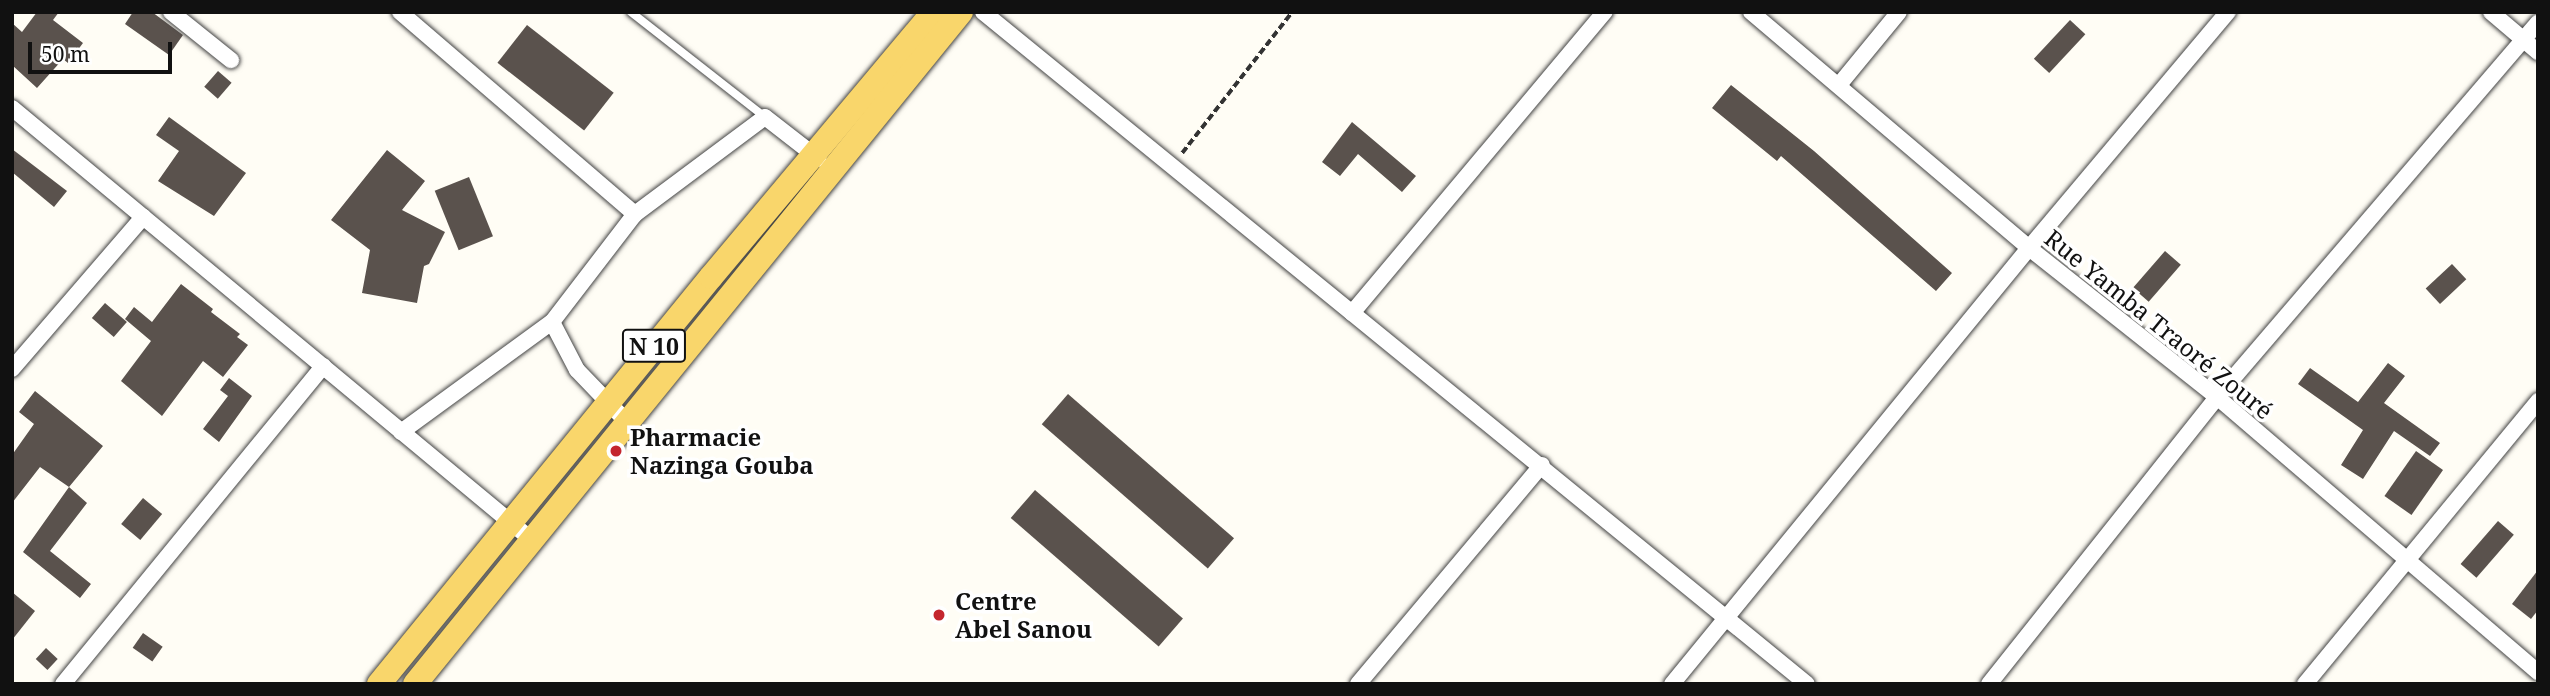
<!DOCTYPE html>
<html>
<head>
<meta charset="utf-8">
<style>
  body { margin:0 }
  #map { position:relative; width:2550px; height:696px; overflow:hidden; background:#fffdf5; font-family:"Noto Serif",serif }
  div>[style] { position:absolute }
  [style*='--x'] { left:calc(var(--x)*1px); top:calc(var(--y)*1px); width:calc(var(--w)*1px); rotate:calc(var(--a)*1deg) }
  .building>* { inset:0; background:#5a524d; transform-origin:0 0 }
  .path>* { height:3.5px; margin-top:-1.75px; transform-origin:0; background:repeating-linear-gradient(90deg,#333 0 7px,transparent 0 10.5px) }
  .roads { filter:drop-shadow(0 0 2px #444) drop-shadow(0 0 2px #444) }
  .service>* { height:8px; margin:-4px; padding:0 4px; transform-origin:4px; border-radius:4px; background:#fff }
  .minor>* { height:16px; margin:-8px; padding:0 8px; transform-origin:8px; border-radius:8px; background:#fff }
  .primary>* { height:24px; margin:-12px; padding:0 12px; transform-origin:12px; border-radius:12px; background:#f9d66b }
  .dots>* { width:19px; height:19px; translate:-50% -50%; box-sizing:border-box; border:4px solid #fff; border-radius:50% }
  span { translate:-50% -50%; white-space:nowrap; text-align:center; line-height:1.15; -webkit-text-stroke:7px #fff; paint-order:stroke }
  .shield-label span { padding:2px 5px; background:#fff; border:2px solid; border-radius:5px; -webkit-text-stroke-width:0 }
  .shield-label { font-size:23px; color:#111; font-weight:700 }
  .street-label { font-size:24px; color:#111 }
  .poi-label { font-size:24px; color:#111; font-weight:700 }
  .left { translate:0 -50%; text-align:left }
  .frame { position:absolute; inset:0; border:14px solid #111; pointer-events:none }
  .scale { position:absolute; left:28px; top:42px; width:144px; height:32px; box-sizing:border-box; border:4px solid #111; border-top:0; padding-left:9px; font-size:21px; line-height:24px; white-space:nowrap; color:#111; -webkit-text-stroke:5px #fff; paint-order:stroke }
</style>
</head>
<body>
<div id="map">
  <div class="building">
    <div style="clip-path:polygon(37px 12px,59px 12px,53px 20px,83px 43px,68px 63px,63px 59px,37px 88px,12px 65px,12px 23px,22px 32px)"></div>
    <div style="clip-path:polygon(133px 12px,152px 12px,183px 35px,169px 55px,125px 24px)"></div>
    <div style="left:2070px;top:20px;width:21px;height:53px;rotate:43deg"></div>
    <div style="left:527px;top:25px;width:110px;height:48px;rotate:38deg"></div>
    <div style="left:218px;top:71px;width:18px;height:21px;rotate:41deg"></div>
    <div style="clip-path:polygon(1731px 85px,1814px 151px,1952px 273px,1936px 291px,1781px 156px,1777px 161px,1712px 108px)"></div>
    <div style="clip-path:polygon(169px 117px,246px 173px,214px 216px,158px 181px,179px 151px,156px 135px)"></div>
    <div style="clip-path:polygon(1352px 122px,1416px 176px,1402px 192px,1358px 154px,1340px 176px,1322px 162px)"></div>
    <div style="clip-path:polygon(12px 149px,67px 191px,54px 207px,12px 172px)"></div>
    <div style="clip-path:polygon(387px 150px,425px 181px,402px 210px,445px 232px,429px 264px,424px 266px,417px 303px,362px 293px,370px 250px,331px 220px)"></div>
    <div style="left:469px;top:177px;width:64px;height:37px;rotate:68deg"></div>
    <div style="left:2165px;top:251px;width:21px;height:49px;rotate:41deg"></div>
    <div style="left:2452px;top:264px;width:21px;height:36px;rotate:47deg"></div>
    <div style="clip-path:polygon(181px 284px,213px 309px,211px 312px,240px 334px,237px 337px,248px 345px,223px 377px,203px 361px,162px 416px,121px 381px,151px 341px,125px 319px,134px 307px,152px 322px)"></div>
    <div style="left:105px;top:303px;width:29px;height:20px;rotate:41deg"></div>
    <div style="clip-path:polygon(2388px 363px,2405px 376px,2384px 403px,2440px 443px,2430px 456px,2394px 431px,2363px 479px,2341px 465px,2363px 430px,2298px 384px,2310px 368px,2358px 402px)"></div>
    <div style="clip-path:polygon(229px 378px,252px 396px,219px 442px,203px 429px,228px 396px,220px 390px)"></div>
    <div style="clip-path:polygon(35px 391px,103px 446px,69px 487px,40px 467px,12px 503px,12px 455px,34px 424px,19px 412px)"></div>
    <div style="left:1068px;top:394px;width:220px;height:40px;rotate:41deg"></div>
    <div style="left:2416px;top:451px;width:33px;height:55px;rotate:35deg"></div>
    <div style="clip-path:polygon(69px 487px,87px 503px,50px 551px,91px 584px,80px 598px,23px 552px)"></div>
    <div style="left:1035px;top:490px;width:196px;height:37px;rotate:41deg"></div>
    <div style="left:143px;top:498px;width:25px;height:34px;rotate:40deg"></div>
    <div style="left:2498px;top:521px;width:21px;height:57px;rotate:41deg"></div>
    <div style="clip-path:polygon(2538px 570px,2538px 610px,2531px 619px,2512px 604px)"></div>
    <div style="clip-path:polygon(12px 592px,35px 611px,12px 640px)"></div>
    <div style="left:143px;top:633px;width:24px;height:18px;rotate:35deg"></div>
    <div style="left:46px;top:648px;width:16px;height:15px;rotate:43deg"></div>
  </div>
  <div class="path">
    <div style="--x:1182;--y:153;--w:179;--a:-52"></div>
  </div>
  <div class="roads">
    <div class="service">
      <div style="--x:631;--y:12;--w:170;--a:38.1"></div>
    </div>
    <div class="minor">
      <div style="--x:171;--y:12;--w:77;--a:38.7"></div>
      <div style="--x:400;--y:12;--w:310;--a:40.7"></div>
      <div style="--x:635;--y:214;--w:162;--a:-36.7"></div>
      <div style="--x:765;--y:117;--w:68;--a:37.9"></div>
      <div style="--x:983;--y:12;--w:1063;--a:39.2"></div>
      <div style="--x:1751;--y:12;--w:365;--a:40.3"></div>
      <div style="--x:2029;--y:248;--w:240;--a:38.4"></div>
      <div style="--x:2217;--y:397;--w:423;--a:40.6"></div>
      <div style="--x:2491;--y:12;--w:62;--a:40.4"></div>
      <div style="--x:1839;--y:85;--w:94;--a:-50.6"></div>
      <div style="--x:12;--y:108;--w:676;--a:39.72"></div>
      <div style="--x:1352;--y:313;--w:393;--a:-50"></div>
      <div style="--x:552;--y:322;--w:54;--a:62.5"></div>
      <div style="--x:577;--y:370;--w:72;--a:46.1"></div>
      <div style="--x:12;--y:369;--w:201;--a:-49.2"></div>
      <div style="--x:401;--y:432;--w:187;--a:-36.1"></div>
      <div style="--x:552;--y:322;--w:136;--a:-52.5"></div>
      <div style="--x:63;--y:684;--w:411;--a:-50.7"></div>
      <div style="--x:1358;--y:684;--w:286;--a:-50"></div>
      <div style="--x:1672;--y:684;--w:564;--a:-50.69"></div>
      <div style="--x:2029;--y:248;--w:309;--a:-49.9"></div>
      <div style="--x:1989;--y:684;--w:367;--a:-51.5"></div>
      <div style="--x:2217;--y:397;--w:493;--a:-49.4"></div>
      <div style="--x:2305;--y:684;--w:367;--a:-50.5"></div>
    </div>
    <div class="primary">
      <div style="--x:379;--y:684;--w:525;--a:-50.8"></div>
      <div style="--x:711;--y:277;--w:346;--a:-50"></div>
      <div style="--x:415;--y:684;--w:866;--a:-50.91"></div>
    </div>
  </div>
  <div class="dots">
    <div style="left:616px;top:451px;background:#c4262e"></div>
    <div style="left:939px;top:615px;background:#c4262e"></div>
  </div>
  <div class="shield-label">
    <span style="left:654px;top:346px">N 10</span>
  </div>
  <div class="street-label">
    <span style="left:2159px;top:324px;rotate:39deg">Rue Yamba Traoré Zouré</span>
  </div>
  <div class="poi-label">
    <span class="left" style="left:630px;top:451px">Pharmacie<br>Nazinga Gouba</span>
    <span class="left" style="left:955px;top:615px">Centre<br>Abel Sanou</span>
  </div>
  <div class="frame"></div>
  <div class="scale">50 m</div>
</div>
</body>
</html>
